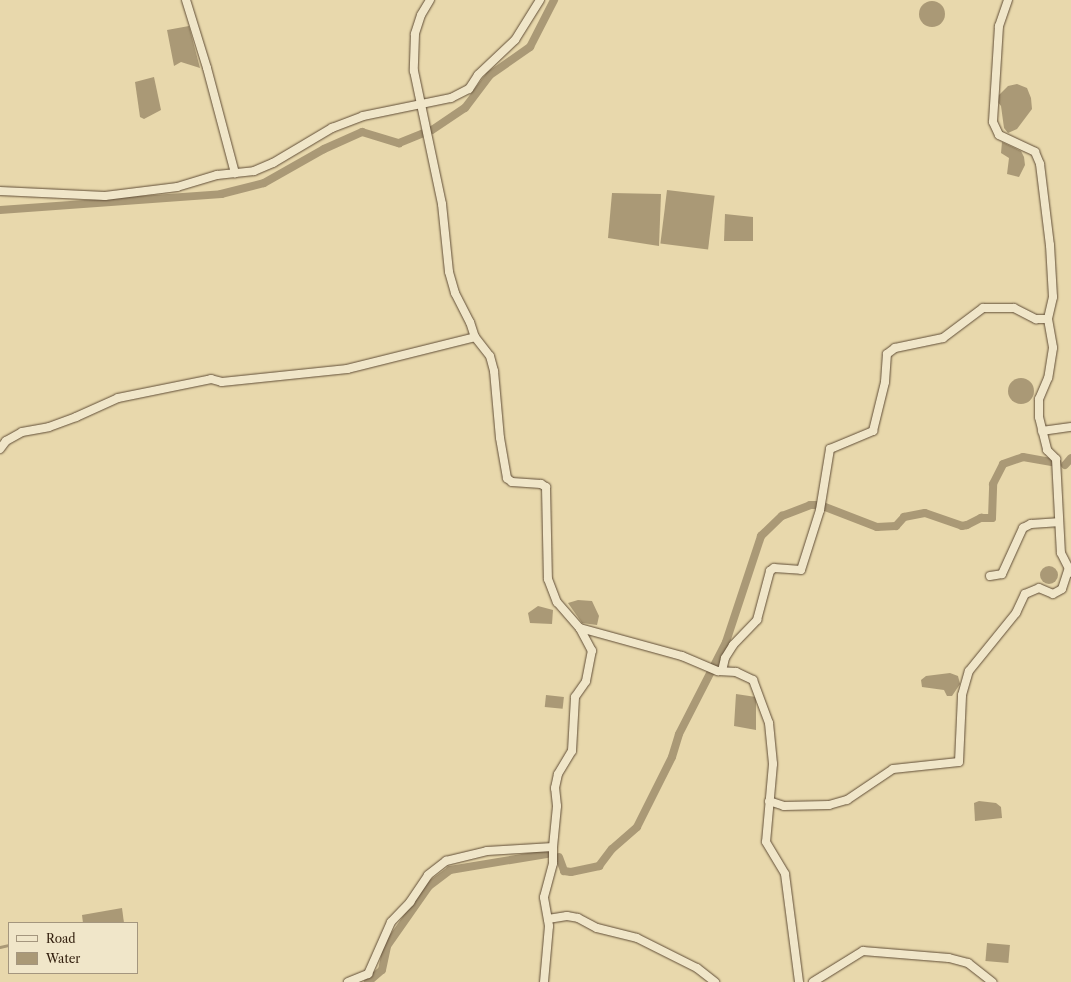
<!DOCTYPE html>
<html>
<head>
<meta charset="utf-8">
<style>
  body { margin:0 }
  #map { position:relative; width:1071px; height:982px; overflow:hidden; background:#e8d8ac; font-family:"Libre Caslon Text",serif }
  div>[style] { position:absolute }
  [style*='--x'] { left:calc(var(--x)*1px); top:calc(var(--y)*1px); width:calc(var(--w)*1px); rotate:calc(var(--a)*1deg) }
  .water>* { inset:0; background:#aa9976; transform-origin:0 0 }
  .round { border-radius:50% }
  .stream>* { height:2.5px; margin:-1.25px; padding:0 1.25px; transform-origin:1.25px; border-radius:1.25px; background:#aa9976 }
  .canal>* { height:8px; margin:-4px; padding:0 4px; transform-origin:4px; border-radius:4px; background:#aa9976 }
  .roads { filter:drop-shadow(0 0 1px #604d36) drop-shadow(0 0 1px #604d36) }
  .minor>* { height:8px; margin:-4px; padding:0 4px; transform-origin:4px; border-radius:4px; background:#f0e6c9 }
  span { translate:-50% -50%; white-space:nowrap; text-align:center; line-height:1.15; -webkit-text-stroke:3px #f0e6c9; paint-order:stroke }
  .legend { position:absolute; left:8px; top:922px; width:130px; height:52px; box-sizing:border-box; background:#f0e6c9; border:1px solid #a4967e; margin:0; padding:5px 7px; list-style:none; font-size:12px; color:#321f0e }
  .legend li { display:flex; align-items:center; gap:8px; height:20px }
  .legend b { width:20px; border:1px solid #a4967e }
</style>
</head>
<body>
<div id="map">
  <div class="water">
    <div class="round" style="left:919px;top:1px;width:26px;height:26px"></div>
    <div style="clip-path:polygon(189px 26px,200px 68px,181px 62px,174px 66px,167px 30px)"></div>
    <div style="clip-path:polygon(154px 77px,161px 110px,144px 119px,140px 117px,135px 82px)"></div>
    <div style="clip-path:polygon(1017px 84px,1027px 88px,1031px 98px,1032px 109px,1017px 129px,1008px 133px,1004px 128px,1001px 106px,997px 101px,997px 97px,1008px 86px)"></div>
    <div style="clip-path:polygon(1002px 142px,1021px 151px,1024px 157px,1025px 165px,1019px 177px,1007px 174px,1009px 158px,1001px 153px)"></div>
    <div style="left:667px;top:190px;width:48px;height:54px;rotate:7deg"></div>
    <div style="clip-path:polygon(612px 193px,661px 194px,659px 246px,608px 238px)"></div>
    <div style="clip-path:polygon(725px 214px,753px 217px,753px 241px,724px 241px)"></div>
    <div class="round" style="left:1008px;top:378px;width:26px;height:26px"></div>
    <div class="round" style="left:1040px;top:566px;width:18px;height:18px"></div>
    <div style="clip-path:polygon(578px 600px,592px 601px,599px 616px,597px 625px,582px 623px,568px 603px)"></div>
    <div style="clip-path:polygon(538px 606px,553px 610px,552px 624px,530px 623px,528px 613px)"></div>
    <div style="clip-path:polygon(950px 673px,958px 676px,960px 684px,952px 696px,947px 696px,944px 690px,922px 687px,921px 680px,926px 676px)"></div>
    <div style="clip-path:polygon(736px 694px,756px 697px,756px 730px,734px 726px)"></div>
    <div style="left:546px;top:695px;width:18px;height:12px;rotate:6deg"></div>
    <div style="clip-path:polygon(979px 801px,996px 803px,1001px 807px,1002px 818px,975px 821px,974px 803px)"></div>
    <div style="clip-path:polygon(122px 908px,124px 923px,83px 923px,82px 915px)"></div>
    <div style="left:987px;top:943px;width:23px;height:18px;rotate:5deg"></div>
  </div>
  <div class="stream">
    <div style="--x:0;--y:947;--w:9;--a:-13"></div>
  </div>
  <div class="canal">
    <div style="--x:0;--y:210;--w:222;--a:-4.1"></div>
    <div style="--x:221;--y:194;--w:44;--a:-14.3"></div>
    <div style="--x:264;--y:183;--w:69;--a:-29.5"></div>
    <div style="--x:324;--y:149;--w:42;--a:-24.1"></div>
    <div style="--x:362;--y:132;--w:39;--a:17"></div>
    <div style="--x:399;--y:143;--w:35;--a:-22"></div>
    <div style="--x:432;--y:130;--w:40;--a:-34"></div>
    <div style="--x:465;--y:108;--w:41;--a:-52.9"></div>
    <div style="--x:490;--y:75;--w:49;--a:-35"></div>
    <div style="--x:530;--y:47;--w:53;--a:-62.9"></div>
    <div style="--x:1065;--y:465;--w:9;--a:-49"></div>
    <div style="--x:559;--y:857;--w:15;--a:70"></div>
    <div style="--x:564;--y:871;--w:7;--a:8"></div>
    <div style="--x:571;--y:872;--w:29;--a:-12"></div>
    <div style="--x:599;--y:866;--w:21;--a:-53"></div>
    <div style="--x:612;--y:849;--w:33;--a:-41"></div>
    <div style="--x:637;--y:827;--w:78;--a:-63.4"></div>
    <div style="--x:672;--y:757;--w:24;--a:-73"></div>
    <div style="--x:679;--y:734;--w:103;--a:-62.9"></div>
    <div style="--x:726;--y:642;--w:112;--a:-71.7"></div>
    <div style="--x:761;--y:536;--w:29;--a:-44"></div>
    <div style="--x:782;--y:516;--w:30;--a:-21"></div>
    <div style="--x:810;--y:505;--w:10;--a:0"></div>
    <div style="--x:820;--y:505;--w:61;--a:21.1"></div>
    <div style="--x:877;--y:527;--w:19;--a:-3"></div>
    <div style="--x:896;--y:526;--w:12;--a:-48"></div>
    <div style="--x:904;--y:517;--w:21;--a:-11"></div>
    <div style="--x:925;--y:513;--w:39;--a:19"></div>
    <div style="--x:962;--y:526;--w:5;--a:-11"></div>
    <div style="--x:967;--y:525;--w:16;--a:-27"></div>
    <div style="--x:981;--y:518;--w:11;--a:0"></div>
    <div style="--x:992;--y:518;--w:34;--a:-88"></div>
    <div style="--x:993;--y:484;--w:22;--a:-63"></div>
    <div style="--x:1003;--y:464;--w:21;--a:-19"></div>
    <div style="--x:1023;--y:457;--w:35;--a:10"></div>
    <div style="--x:368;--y:982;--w:18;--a:-41"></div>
    <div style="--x:382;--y:970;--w:25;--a:-78"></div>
    <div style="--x:387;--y:946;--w:73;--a:-55"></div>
    <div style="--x:429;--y:886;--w:26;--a:-37"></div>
    <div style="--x:450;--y:870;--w:98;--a:-9.4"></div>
  </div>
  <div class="roads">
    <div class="minor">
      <div style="--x:186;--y:0;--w:71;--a:72.8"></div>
      <div style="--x:207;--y:68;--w:109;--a:75.1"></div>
      <div style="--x:430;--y:0;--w:17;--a:121"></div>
      <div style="--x:421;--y:15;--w:20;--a:108"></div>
      <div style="--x:415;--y:34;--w:37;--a:92"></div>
      <div style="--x:414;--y:71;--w:136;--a:78.1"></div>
      <div style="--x:442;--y:204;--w:68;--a:84.1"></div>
      <div style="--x:449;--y:272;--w:22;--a:74"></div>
      <div style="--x:455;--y:293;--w:33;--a:63"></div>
      <div style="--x:470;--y:322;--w:16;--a:72"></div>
      <div style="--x:475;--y:337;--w:24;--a:52"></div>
      <div style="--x:490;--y:356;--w:16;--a:75"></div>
      <div style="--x:494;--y:371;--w:67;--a:84.9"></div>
      <div style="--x:500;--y:438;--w:41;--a:80.1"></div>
      <div style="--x:507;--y:478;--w:6;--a:39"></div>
      <div style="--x:512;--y:482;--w:29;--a:4"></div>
      <div style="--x:541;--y:484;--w:6;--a:31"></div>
      <div style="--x:546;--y:487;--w:92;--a:88.8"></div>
      <div style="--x:548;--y:579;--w:25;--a:69"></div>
      <div style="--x:557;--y:602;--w:35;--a:49"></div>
      <div style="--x:580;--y:628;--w:106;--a:15.4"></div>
      <div style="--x:682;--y:656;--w:39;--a:23"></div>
      <div style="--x:718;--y:671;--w:18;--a:3"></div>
      <div style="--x:736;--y:672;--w:19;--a:25"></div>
      <div style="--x:753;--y:680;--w:46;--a:69.6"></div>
      <div style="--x:769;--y:723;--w:41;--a:84.4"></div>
      <div style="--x:773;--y:764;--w:78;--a:95.1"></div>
      <div style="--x:766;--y:842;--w:37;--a:59"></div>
      <div style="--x:785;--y:874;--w:109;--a:82.6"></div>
      <div style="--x:1008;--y:0;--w:28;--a:109"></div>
      <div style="--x:999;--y:26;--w:96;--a:93.6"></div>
      <div style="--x:993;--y:122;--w:14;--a:65"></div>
      <div style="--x:999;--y:135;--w:40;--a:25"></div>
      <div style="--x:1035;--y:152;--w:13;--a:67"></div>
      <div style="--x:1040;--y:164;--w:82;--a:83"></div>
      <div style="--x:1050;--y:245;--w:52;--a:86.7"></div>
      <div style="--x:1053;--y:297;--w:23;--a:103"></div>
      <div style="--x:0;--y:191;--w:105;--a:2.7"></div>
      <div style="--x:105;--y:196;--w:73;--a:-7.1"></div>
      <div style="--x:177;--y:187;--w:42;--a:-16.7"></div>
      <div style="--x:217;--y:175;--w:37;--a:-6"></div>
      <div style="--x:254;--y:171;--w:21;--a:-23"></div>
      <div style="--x:273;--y:163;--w:69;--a:-30.7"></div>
      <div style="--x:332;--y:128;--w:33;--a:-21"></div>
      <div style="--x:363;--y:116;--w:90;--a:-11.6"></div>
      <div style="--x:451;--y:98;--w:20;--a:-27"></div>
      <div style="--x:469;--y:89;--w:17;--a:-57"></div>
      <div style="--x:478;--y:75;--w:51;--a:-43.4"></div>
      <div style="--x:515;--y:40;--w:47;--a:-58"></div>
      <div style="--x:1042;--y:431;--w:29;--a:-8"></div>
      <div style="--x:0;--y:449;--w:10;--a:-53"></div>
      <div style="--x:6;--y:441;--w:18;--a:-29"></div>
      <div style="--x:22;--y:432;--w:27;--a:-10"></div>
      <div style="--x:49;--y:427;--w:29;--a:-20"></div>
      <div style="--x:76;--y:417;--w:46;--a:-24.3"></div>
      <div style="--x:118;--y:398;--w:95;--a:-11.5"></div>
      <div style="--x:211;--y:379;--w:11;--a:15"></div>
      <div style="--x:222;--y:382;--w:126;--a:-5.9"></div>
      <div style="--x:347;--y:369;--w:132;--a:-14"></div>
      <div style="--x:990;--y:576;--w:12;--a:-9"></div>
      <div style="--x:1002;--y:574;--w:51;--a:-65.5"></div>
      <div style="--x:1023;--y:528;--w:9;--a:-27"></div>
      <div style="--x:1031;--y:524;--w:26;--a:-4"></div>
      <div style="--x:722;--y:671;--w:13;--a:-77"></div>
      <div style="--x:725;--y:658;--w:15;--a:-58"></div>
      <div style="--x:733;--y:645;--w:35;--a:-46"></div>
      <div style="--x:757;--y:620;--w:51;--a:-75.1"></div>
      <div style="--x:770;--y:571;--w:5;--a:-37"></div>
      <div style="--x:774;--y:568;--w:27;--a:4"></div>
      <div style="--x:801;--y:570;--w:63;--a:-72.4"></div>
      <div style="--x:820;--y:510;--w:62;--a:-80.7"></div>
      <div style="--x:830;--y:449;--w:47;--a:-22.7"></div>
      <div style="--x:873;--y:431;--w:50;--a:-76.2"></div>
      <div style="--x:885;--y:382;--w:28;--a:-86"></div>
      <div style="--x:887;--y:354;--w:10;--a:-37"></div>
      <div style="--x:895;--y:348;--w:49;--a:-11.8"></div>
      <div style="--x:943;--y:338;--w:50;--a:-36.9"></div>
      <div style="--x:983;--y:308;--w:31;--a:0"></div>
      <div style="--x:1014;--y:308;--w:25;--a:27"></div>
      <div style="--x:1036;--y:319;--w:12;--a:0"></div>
      <div style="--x:1048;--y:319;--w:29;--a:80"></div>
      <div style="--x:1053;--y:348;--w:30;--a:99"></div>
      <div style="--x:1048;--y:378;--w:23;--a:113"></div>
      <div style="--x:1039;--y:399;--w:18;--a:90"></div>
      <div style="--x:1039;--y:417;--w:34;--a:76"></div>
      <div style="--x:1047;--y:450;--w:13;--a:45"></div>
      <div style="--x:1056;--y:459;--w:94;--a:87"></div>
      <div style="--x:1061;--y:553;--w:22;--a:63"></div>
      <div style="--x:769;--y:801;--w:16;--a:18"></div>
      <div style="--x:784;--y:806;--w:45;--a:-1.3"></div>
      <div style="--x:829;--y:805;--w:19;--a:-16"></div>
      <div style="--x:847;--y:800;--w:55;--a:-34"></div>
      <div style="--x:893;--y:769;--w:66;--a:-6.1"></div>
      <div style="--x:959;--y:762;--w:67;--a:-87.4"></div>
      <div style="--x:962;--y:695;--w:25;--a:-74"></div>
      <div style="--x:969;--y:671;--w:75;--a:-51"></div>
      <div style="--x:1016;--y:613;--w:21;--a:-65"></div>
      <div style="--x:1025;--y:594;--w:15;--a:-23"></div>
      <div style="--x:1039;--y:588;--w:15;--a:23"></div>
      <div style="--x:1053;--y:594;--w:10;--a:-29"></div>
      <div style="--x:1062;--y:589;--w:20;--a:-72"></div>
      <div style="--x:548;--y:919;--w:19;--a:-9"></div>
      <div style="--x:567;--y:916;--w:11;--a:10"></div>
      <div style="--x:578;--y:918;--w:21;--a:28"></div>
      <div style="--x:597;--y:928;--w:41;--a:14"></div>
      <div style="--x:637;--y:938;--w:67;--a:26.6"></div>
      <div style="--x:697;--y:968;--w:23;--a:38"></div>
      <div style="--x:348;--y:982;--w:22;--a:-22"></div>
      <div style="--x:368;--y:974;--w:57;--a:-66.1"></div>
      <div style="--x:391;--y:922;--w:28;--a:-46"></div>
      <div style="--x:410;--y:902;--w:32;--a:-56"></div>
      <div style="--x:428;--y:875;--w:23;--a:-38"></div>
      <div style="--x:446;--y:861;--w:42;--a:-13.7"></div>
      <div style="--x:487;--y:851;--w:66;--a:-3.5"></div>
      <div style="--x:553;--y:847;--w:41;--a:-84.4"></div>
      <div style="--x:557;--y:806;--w:18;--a:-96"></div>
      <div style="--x:555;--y:788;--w:14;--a:-78"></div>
      <div style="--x:558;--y:774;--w:27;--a:-59"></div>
      <div style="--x:572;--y:751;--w:54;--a:-86.8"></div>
      <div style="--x:575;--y:697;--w:19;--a:-55"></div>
      <div style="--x:586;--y:681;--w:31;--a:-79"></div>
      <div style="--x:592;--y:651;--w:26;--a:-118"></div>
      <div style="--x:544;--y:982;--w:56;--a:-84.9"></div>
      <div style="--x:549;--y:926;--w:29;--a:-100"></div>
      <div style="--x:544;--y:897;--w:35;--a:-75"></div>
      <div style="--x:553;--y:863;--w:16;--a:-90"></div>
      <div style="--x:813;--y:982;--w:59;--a:-31.8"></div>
      <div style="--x:863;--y:951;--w:86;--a:4.7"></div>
      <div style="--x:949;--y:958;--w:20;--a:15"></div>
      <div style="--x:968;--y:963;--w:31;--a:38"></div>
    </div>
  </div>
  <ul class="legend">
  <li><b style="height:5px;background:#f0e6c9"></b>Road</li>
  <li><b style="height:11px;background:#aa9976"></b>Water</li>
  </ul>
</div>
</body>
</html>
